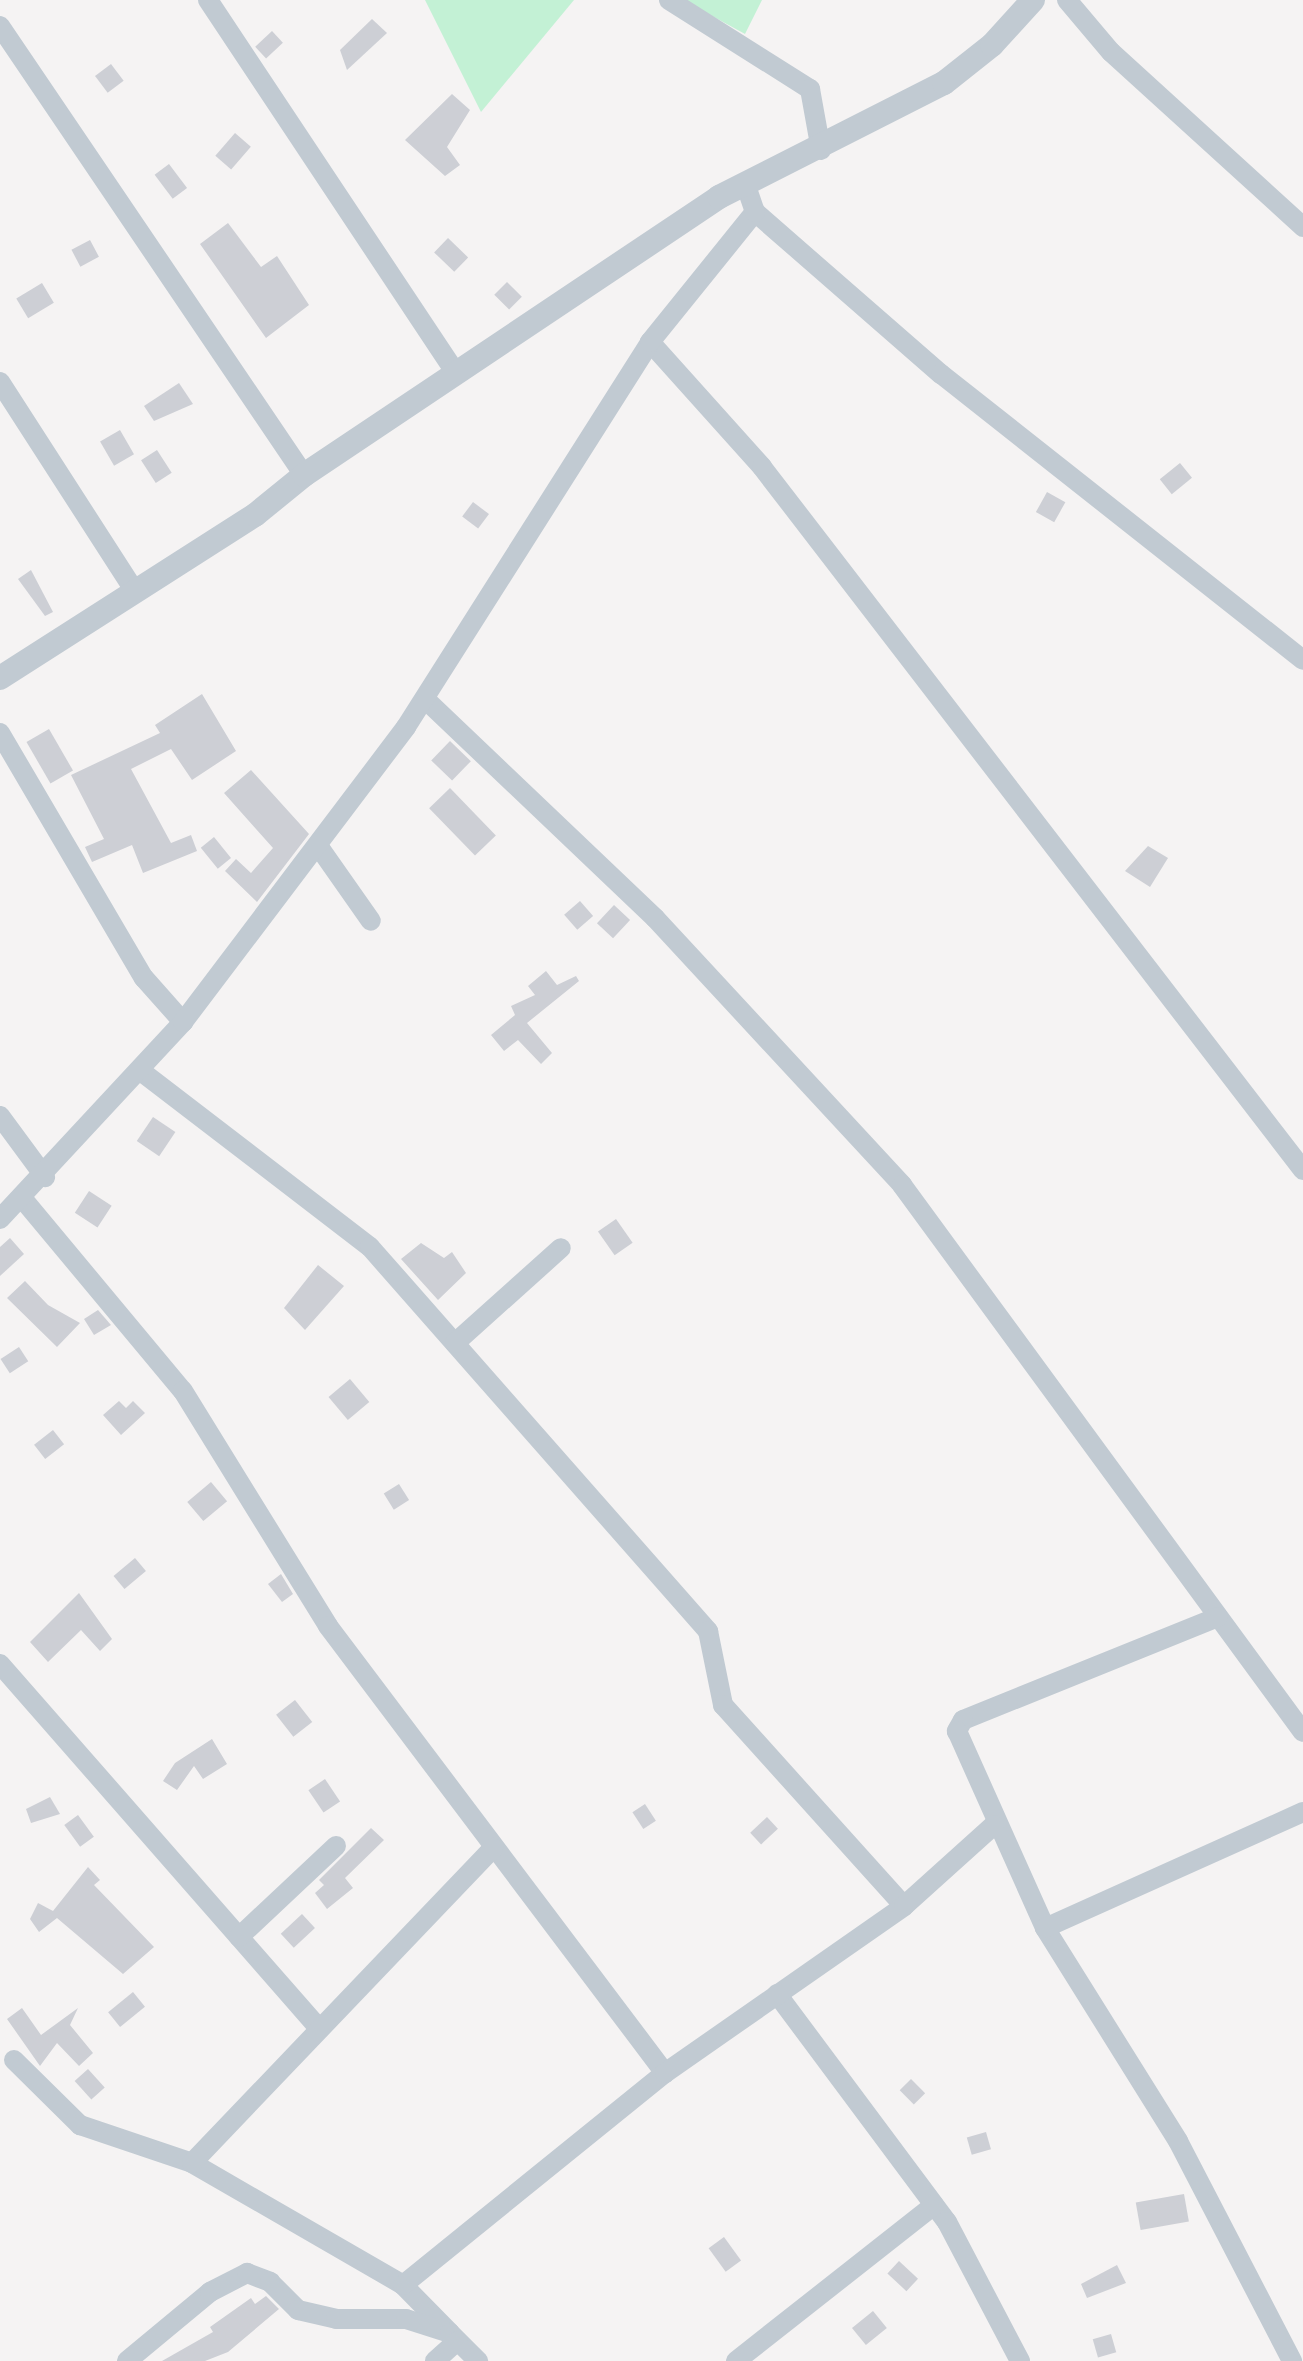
<!DOCTYPE html>
<html>
<head>
<meta charset="utf-8">
<style>
  body { margin:0 }
  #map { position:relative; width:1303px; height:2361px; overflow:hidden; background:#f5f3f3; font-family:"DejaVu Sans",sans-serif }
  div>[style] { position:absolute }
  [style*='--x'] { left:calc(var(--x)*1px); top:calc(var(--y)*1px); width:calc(var(--w)*1px); rotate:calc(var(--a)*1deg) }
  .green>* { inset:0; background:#c3f1d5 }
  .building>* { inset:0; background:#cdcfd5; transform-origin:0 0 }
  .minor>* { height:20px; margin:-10px; padding:0 10px; transform-origin:10px; border-radius:10px; background:#c1cad2 }
  .tertiary>* { height:24px; margin:-12px; padding:0 12px; transform-origin:12px; border-radius:12px; background:#c1cad2 }
  span { translate:-50% -50%; white-space:nowrap; text-align:center; line-height:1.15; -webkit-text-stroke:8px #fff; paint-order:stroke }
</style>
</head>
<body>
<div id="map">
  <div class="green">
    <div style="clip-path:polygon(425px 0,574px 0,481px 112px)"></div>
    <div style="clip-path:polygon(683px 0,762px 0,745px 34px)"></div>
  </div>
  <div class="building">
    <div style="clip-path:polygon(372px 19px,387px 33px,347px 70px,340px 50px)"></div>
    <div style="left:272px;top:31px;width:16px;height:23px;rotate:47deg"></div>
    <div style="left:111px;top:64px;width:21px;height:20px;rotate:53deg"></div>
    <div style="clip-path:polygon(452px 94px,470px 110px,447px 147px,460px 165px,445px 176px,405px 140px)"></div>
    <div style="left:235px;top:133px;width:21px;height:30px;rotate:41deg"></div>
    <div style="left:169px;top:164px;width:30px;height:18px;rotate:53deg"></div>
    <div style="clip-path:polygon(228px 223px,261px 267px,277px 256px,309px 305px,266px 338px,200px 244px)"></div>
    <div style="left:448px;top:238px;width:28px;height:20px;rotate:44deg"></div>
    <div style="left:90px;top:240px;width:19px;height:21px;rotate:62deg"></div>
    <div style="left:507px;top:282px;width:21px;height:18px;rotate:45deg"></div>
    <div style="left:42px;top:283px;width:23px;height:30px;rotate:59deg"></div>
    <div style="clip-path:polygon(179px 383px,193px 404px,154px 421px,144px 406px)"></div>
    <div style="left:120px;top:430px;width:28px;height:23px;rotate:60deg"></div>
    <div style="left:157px;top:450px;width:27px;height:19px;rotate:57deg"></div>
    <div style="left:1180px;top:463px;width:19px;height:26px;rotate:51deg"></div>
    <div style="left:1047px;top:492px;width:21px;height:23px;rotate:29deg"></div>
    <div style="left:473px;top:502px;width:20px;height:18px;rotate:37deg"></div>
    <div style="clip-path:polygon(31px 570px,53px 612px,45px 616px,18px 579px)"></div>
    <div style="clip-path:polygon(202px 694px,236px 751px,192px 780px,171px 749px,131px 769px,171px 843px,191px 835px,197px 851px,143px 873px,132px 845px,92px 862px,85px 847px,104px 839px,71px 775px,160px 733px,155px 725px)"></div>
    <div style="left:49px;top:729px;width:48px;height:26px;rotate:60deg"></div>
    <div style="left:450px;top:741px;width:29px;height:27px;rotate:44deg"></div>
    <div style="clip-path:polygon(251px 770px,309px 834px,257px 902px,225px 871px,236px 859px,251px 873px,273px 848px,224px 793px)"></div>
    <div style="left:450px;top:788px;width:66px;height:29px;rotate:46deg"></div>
    <div style="left:214px;top:837px;width:27px;height:17px;rotate:51deg"></div>
    <div style="clip-path:polygon(1148px 846px,1168px 858px,1150px 887px,1125px 871px)"></div>
    <div style="left:580px;top:901px;width:20px;height:21px;rotate:49deg"></div>
    <div style="left:614px;top:905px;width:22px;height:25px;rotate:43deg"></div>
    <div style="clip-path:polygon(546px 971px,557px 985px,576px 976px,579px 981px,527px 1023px,552px 1053px,541px 1064px,518px 1040px,504px 1051px,491px 1035px,515px 1015px,511px 1006px,535px 995px,528px 986px)"></div>
    <div style="left:153px;top:1117px;width:27px;height:29px;rotate:34deg"></div>
    <div style="left:89px;top:1191px;width:27px;height:26px;rotate:33deg"></div>
    <div style="left:616px;top:1219px;width:29px;height:22px;rotate:55deg"></div>
    <div style="clip-path:polygon(10px 1238px,24px 1254px,0 1276px,0 1247px)"></div>
    <div style="clip-path:polygon(421px 1243px,444px 1258px,452px 1252px,466px 1273px,438px 1300px,401px 1259px)"></div>
    <div style="clip-path:polygon(318px 1265px,344px 1286px,305px 1330px,284px 1308px)"></div>
    <div style="clip-path:polygon(25px 1281px,48px 1305px,80px 1323px,57px 1347px,7px 1298px)"></div>
    <div style="clip-path:polygon(98px 1310px,111px 1325px,94px 1335px,84px 1319px)"></div>
    <div style="left:19px;top:1347px;width:17px;height:22px;rotate:57deg"></div>
    <div style="left:350px;top:1379px;width:30px;height:28px;rotate:50deg"></div>
    <div style="clip-path:polygon(119px 1401px,126px 1408px,133px 1401px,145px 1413px,121px 1435px,103px 1415px)"></div>
    <div style="left:53px;top:1430px;width:18px;height:24px;rotate:52deg"></div>
    <div style="left:211px;top:1482px;width:25px;height:31px;rotate:50deg"></div>
    <div style="left:399px;top:1484px;width:19px;height:18px;rotate:58deg"></div>
    <div style="left:135px;top:1558px;width:17px;height:28px;rotate:50deg"></div>
    <div style="clip-path:polygon(281px 1574px,293px 1594px,282px 1602px,268px 1584px)"></div>
    <div style="clip-path:polygon(79px 1593px,112px 1639px,100px 1651px,81px 1630px,48px 1662px,30px 1642px)"></div>
    <div style="left:295px;top:1700px;width:28px;height:24px;rotate:52deg"></div>
    <div style="clip-path:polygon(212px 1739px,227px 1764px,203px 1779px,194px 1766px,177px 1790px,163px 1781px,175px 1763px)"></div>
    <div style="left:325px;top:1779px;width:27px;height:20px;rotate:56deg"></div>
    <div style="clip-path:polygon(50px 1797px,60px 1814px,31px 1823px,26px 1809px)"></div>
    <div style="left:645px;top:1804px;width:20px;height:15px;rotate:57deg"></div>
    <div style="left:78px;top:1815px;width:27px;height:17px;rotate:54deg"></div>
    <div style="left:767px;top:1817px;width:16px;height:23px;rotate:47deg"></div>
    <div style="clip-path:polygon(371px 1828px,384px 1840px,345px 1878px,353px 1888px,327px 1909px,315px 1893px,324px 1885px,319px 1880px)"></div>
    <div style="clip-path:polygon(88px 1867px,100px 1880px,94px 1885px,154px 1947px,123px 1974px,57px 1918px,39px 1932px,30px 1919px,38px 1903px,53px 1911px)"></div>
    <div style="left:302px;top:1914px;width:19px;height:29px;rotate:47deg"></div>
    <div style="left:133px;top:1992px;width:19px;height:32px;rotate:51deg"></div>
    <div style="clip-path:polygon(22px 2008px,41px 2035px,78px 2008px,70px 2025px,93px 2053px,79px 2066px,57px 2043px,40px 2066px,7px 2019px)"></div>
    <div style="left:88px;top:2069px;width:25px;height:18px;rotate:48deg"></div>
    <div style="left:911px;top:2079px;width:20px;height:16px;rotate:45deg"></div>
    <div style="left:986px;top:2132px;width:18px;height:20px;rotate:74deg"></div>
    <div style="left:1184px;top:2194px;width:28px;height:49px;rotate:80deg"></div>
    <div style="left:724px;top:2237px;width:29px;height:19px;rotate:54deg"></div>
    <div style="left:899px;top:2261px;width:26px;height:17px;rotate:43deg"></div>
    <div style="clip-path:polygon(1117px 2265px,1126px 2283px,1087px 2298px,1081px 2284px)"></div>
    <div style="clip-path:polygon(266px 2296px,279px 2309px,228px 2352px,205px 2361px,162px 2361px,213px 2332px,210px 2327px,251px 2298px,255px 2304px)"></div>
    <div style="left:873px;top:2311px;width:22px;height:27px;rotate:51deg"></div>
    <div style="left:1111px;top:2334px;width:19px;height:19px;rotate:74deg"></div>
  </div>
  <div class="minor">
    <div style="--x:208;--y:0;--w:448;--a:56.4"></div>
    <div style="--x:669;--y:0;--w:167;--a:32.3"></div>
    <div style="--x:810;--y:89;--w:62;--a:79.8"></div>
    <div style="--x:1067;--y:0;--w:68;--a:49.8"></div>
    <div style="--x:1111;--y:52;--w:260;--a:42.3"></div>
    <div style="--x:0;--y:26;--w:542;--a:55.9"></div>
    <div style="--x:755;--y:212;--w:247;--a:41.1"></div>
    <div style="--x:941;--y:374;--w:461;--a:38.3"></div>
    <div style="--x:650;--y:342;--w:168;--a:48.1"></div>
    <div style="--x:762;--y:467;--w:887;--a:52.42"></div>
    <div style="--x:0;--y:382;--w:247;--a:57.2"></div>
    <div style="--x:425;--y:699;--w:318;--a:43.6"></div>
    <div style="--x:655;--y:918;--w:364;--a:47.2"></div>
    <div style="--x:902;--y:1185;--w:678;--a:53.76"></div>
    <div style="--x:0;--y:733;--w:284;--a:59.6"></div>
    <div style="--x:144;--y:978;--w:59;--a:48.4"></div>
    <div style="--x:319;--y:847;--w:90;--a:54.9"></div>
    <div style="--x:142;--y:1072;--w:287;--a:37.5"></div>
    <div style="--x:370;--y:1247;--w:512;--a:48.65"></div>
    <div style="--x:708;--y:1631;--w:76;--a:78.5"></div>
    <div style="--x:723;--y:1705;--w:270;--a:48"></div>
    <div style="--x:0;--y:1116;--w:76;--a:53.6"></div>
    <div style="--x:22;--y:1198;--w:251;--a:50.2"></div>
    <div style="--x:183;--y:1391;--w:276;--a:58.3"></div>
    <div style="--x:328;--y:1626;--w:560;--a:52.99"></div>
    <div style="--x:0;--y:1219;--w:269;--a:-47.1"></div>
    <div style="--x:183;--y:1022;--w:370;--a:-52.9"></div>
    <div style="--x:406;--y:727;--w:456;--a:-57.6"></div>
    <div style="--x:650;--y:342;--w:167;--a:-51.1"></div>
    <div style="--x:755;--y:212;--w:28;--a:-109"></div>
    <div style="--x:455;--y:1343;--w:142;--a:-41.9"></div>
    <div style="--x:1218;--y:1617;--w:275;--a:158"></div>
    <div style="--x:963;--y:1720;--w:13;--a:119"></div>
    <div style="--x:957;--y:1731;--w:216;--a:65.9"></div>
    <div style="--x:1045;--y:1928;--w:251;--a:58"></div>
    <div style="--x:1178;--y:2141;--w:248;--a:62.6"></div>
    <div style="--x:0;--y:1664;--w:485;--a:48.8"></div>
    <div style="--x:1045;--y:1928;--w:283;--a:-24.2"></div>
    <div style="--x:239;--y:1937;--w:133;--a:-43.2"></div>
    <div style="--x:777;--y:1994;--w:284;--a:53.3"></div>
    <div style="--x:947;--y:2222;--w:157;--a:62.3"></div>
    <div style="--x:14;--y:2060;--w:93;--a:44.6"></div>
    <div style="--x:80;--y:2125;--w:118;--a:18.7"></div>
    <div style="--x:192;--y:2163;--w:244;--a:30"></div>
    <div style="--x:403;--y:2285;--w:67;--a:45.6"></div>
    <div style="--x:192;--y:2163;--w:436;--a:-46.3"></div>
    <div style="--x:403;--y:2285;--w:337;--a:-39"></div>
    <div style="--x:665;--y:2073;--w:292;--a:-34.9"></div>
    <div style="--x:904;--y:1906;--w:121;--a:-42"></div>
    <div style="--x:127;--y:2361;--w:108;--a:-39.7"></div>
    <div style="--x:210;--y:2292;--w:42;--a:-27.2"></div>
    <div style="--x:247;--y:2273;--w:25;--a:21"></div>
    <div style="--x:270;--y:2282;--w:40;--a:45"></div>
    <div style="--x:298;--y:2310;--w:39;--a:13"></div>
    <div style="--x:336;--y:2319;--w:70;--a:0"></div>
    <div style="--x:406;--y:2319;--w:46;--a:17.7"></div>
    <div style="--x:450;--y:2333;--w:40;--a:45"></div>
    <div style="--x:435;--y:2361;--w:30;--a:-42"></div>
    <div style="--x:736;--y:2361;--w:252;--a:-38.2"></div>
  </div>
  <div class="tertiary">
    <div style="--x:0;--y:678;--w:303;--a:-32.6"></div>
    <div style="--x:255;--y:515;--w:63;--a:-39.2"></div>
    <div style="--x:304;--y:475;--w:500;--a:-33.8"></div>
    <div style="--x:719;--y:197;--w:252;--a:-26.9"></div>
    <div style="--x:944;--y:83;--w:61;--a:-38.4"></div>
    <div style="--x:992;--y:45;--w:61;--a:-47.7"></div>
  </div>
</div>
</body>
</html>
